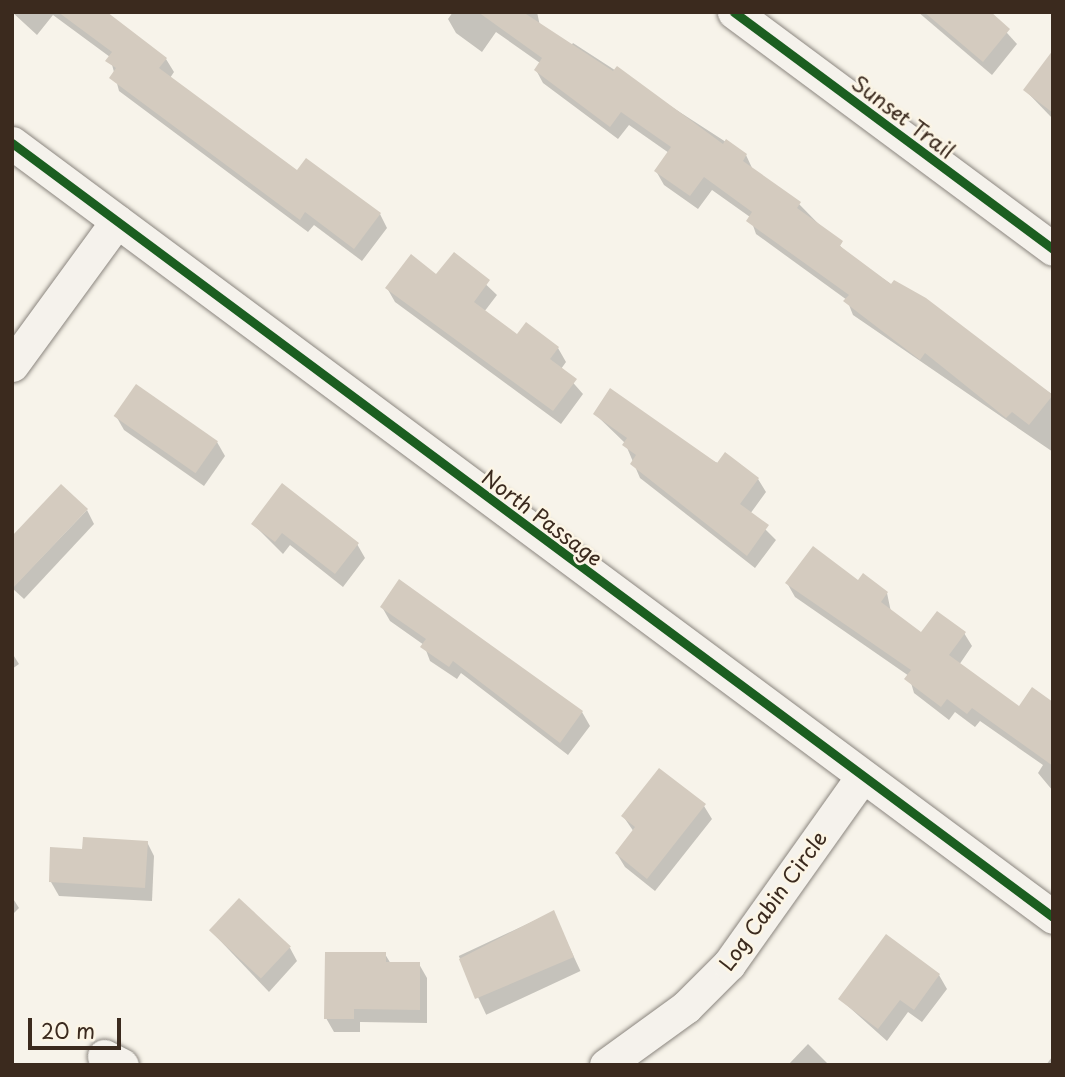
<!DOCTYPE html>
<html>
<head>
<meta charset="utf-8">
<style>
  body { margin:0 }
  #map { position:relative; width:1065px; height:1077px; overflow:hidden; background:#f7f3ea; font-family:"Playpen Sans",sans-serif }
  div>[style] { position:absolute }
  [style*='--x'] { left:calc(var(--x)*1px); top:calc(var(--y)*1px); width:calc(var(--w)*1px); rotate:calc(var(--a)*1deg) }
  .shadow>* { inset:0; background:#0003; transform-origin:0 0 }
  .building>* { inset:0; background:#d4cbbf; transform-origin:0 0 }
  .roads { filter:drop-shadow(0 0 2px #8b867f) drop-shadow(0 0 2px #8b867f) }
  .street>* { height:33px; margin:-16.5px; padding:0 16.5px; transform-origin:16.5px; border-radius:16.5px; background:#f5f2ec }
  .cycleway>* { height:9px; margin:-4.5px; padding:0 4.5px; transform-origin:4.5px; border-radius:4.5px; background:#1b5e20 }
  span { translate:-50% -50%; white-space:nowrap; text-align:center; line-height:1.15; -webkit-text-stroke:5px #fcf5e5; paint-order:stroke }
  .street-label { font-size:21px; color:#3b2a1e }
  .frame { position:absolute; inset:0; border:14px solid #3b2a1e; pointer-events:none }
  .scale { position:absolute; left:28px; top:1018px; width:93px; height:32px; box-sizing:border-box; border:4px solid #3b2a1e; border-top:0; padding-left:9px; font-size:21px; line-height:24px; white-space:nowrap; color:#3b2a1e; -webkit-text-stroke:5px #fcf5e5; paint-order:stroke }
</style>
</head>
<body>
<div id="map">
  <div class="shadow">
    <div style="clip-path:polygon(12px 12px,104px 12px,166px 59px,174px 72px,170px 78px,297px 173px,380px 214px,387px 228px,362px 261px,314px 225px,308px 232px,119px 91px,110px 57px,53px 15px,37px 35px)"></div>
    <div style="clip-path:polygon(453px 12px,537px 12px,540px 26px,570px 47px,573px 43px,746px 155px,753px 170px,799px 204px,850px 256px,1053px 395px,1053px 452px,853px 315px,847px 300px,756px 234px,750px 217px,712px 190px,698px 209px,664px 185px,656px 171px,669px 153px,629px 125px,618px 139px,543px 83px,536px 70px,540px 63px,496px 32px,482px 52px,456px 33px,448px 19px)"></div>
    <div style="clip-path:polygon(918px 12px,988px 12px,1017px 44px,992px 75px)"></div>
    <div style="clip-path:polygon(1053px 56px,1053px 119px,1025px 90px)"></div>
    <div style="clip-path:polygon(454px 254px,497px 295px,484px 312px,517px 337px,558px 348px,566px 362px,561px 369px,583px 394px,561px 424px,395px 302px,387px 288px,437px 277px)"></div>
    <div style="clip-path:polygon(595px 414px,758px 479px,766px 492px,750px 514px,776px 540px,755px 568px,640px 478px,625px 443px)"></div>
    <div style="clip-path:polygon(116px 416px,217px 442px,225px 456px,204px 486px,124px 430px)"></div>
    <div style="clip-path:polygon(87px 510px,94px 524px,24px 599px,12px 588px)"></div>
    <div style="clip-path:polygon(253px 524px,357px 544px,365px 558px,343px 587px,290px 545px,283px 554px)"></div>
    <div style="clip-path:polygon(787px 583px,858px 583px,887px 593px,891px 612px,922px 634px,964px 633px,972px 646px,959px 665px,1019px 709px,1053px 706px,1053px 791px,1038px 773px,1043px 765px,980px 721px,975px 727px,955px 712px,949px 720px,914px 693px,909px 676px,795px 597px)"></div>
    <div style="clip-path:polygon(382px 607px,582px 712px,590px 726px,568px 755px,461px 673px,457px 679px,430px 661px,424px 645px,390px 621px)"></div>
    <div style="clip-path:polygon(12px 653px,19px 664px,12px 669px)"></div>
    <div style="clip-path:polygon(704px 806px,712px 819px,655px 891px,625px 867px,617px 854px,634px 832px,623px 816px)"></div>
    <div style="clip-path:polygon(147px 842px,154px 856px,152px 901px,59px 896px,51px 882px,84px 851px)"></div>
    <div style="clip-path:polygon(12px 897px,19px 908px,12px 915px)"></div>
    <div style="left:553px;top:912px;width:65px;height:104px;rotate:65deg"></div>
    <div style="clip-path:polygon(211px 931px,290px 948px,297px 961px,269px 992px)"></div>
    <div style="clip-path:polygon(385px 954px,391px 964px,419px 964px,427px 978px,427px 1023px,360px 1022px,360px 1032px,334px 1032px,326px 1018px)"></div>
    <div style="clip-path:polygon(939px 975px,947px 989px,922px 1022px,908px 1012px,887px 1041px,840px 999px)"></div>
    <div style="clip-path:polygon(808px 1044px,829px 1065px,788px 1065px)"></div>
    <div style="clip-path:polygon(1052px 1057px,1053px 1065px,1046px 1065px)"></div>
  </div>
  <div class="building">
    <div style="clip-path:polygon(58px 12px,107px 12px,167px 58px,159px 68px,297px 170px,306px 158px,381px 213px,354px 249px,305px 212px,300px 220px,109px 78px,116px 68px,105px 61px,112px 52px)"></div>
    <div style="clip-path:polygon(478px 12px,523px 12px,613px 71px,617px 66px,723px 144px,726px 139px,747px 154px,743px 161px,801px 202px,797px 208px,843px 241px,840px 246px,891px 284px,894px 280px,926px 298px,1053px 395px,1029px 425px,1012px 412px,1006px 418px,925px 353px,920px 360px,843px 301px,849px 295px,746px 221px,752px 212px,704px 177px,690px 196px,654px 171px,671px 147px,621px 112px,610px 127px,534px 70px,542px 58px)"></div>
    <div style="clip-path:polygon(924px 12px,991px 12px,1010px 29px,983px 62px)"></div>
    <div style="clip-path:polygon(1053px 50px,1053px 113px,1023px 90px)"></div>
    <div style="clip-path:polygon(454px 252px,490px 280px,474px 302px,517px 334px,526px 322px,559px 347px,550px 359px,577px 379px,553px 411px,385px 288px,411px 254px,436px 274px)"></div>
    <div style="left:136px;top:384px;width:100px;height:39px;rotate:35deg"></div>
    <div style="clip-path:polygon(610px 388px,717px 463px,725px 452px,759px 478px,740px 504px,769px 525px,747px 556px,630px 464px,636px 455px,622px 445px,627px 438px,593px 414px)"></div>
    <div style="clip-path:polygon(282px 483px,359px 543px,335px 574px,282px 533px,275px 542px,251px 524px)"></div>
    <div style="clip-path:polygon(61px 484px,88px 509px,12px 589px,12px 536px)"></div>
    <div style="clip-path:polygon(813px 546px,858px 580px,863px 573px,888px 592px,881px 602px,921px 632px,937px 611px,966px 632px,949px 655px,1019px 706px,1032px 687px,1053px 702px,1053px 766px,972px 708px,967px 714px,947px 699px,941px 707px,904px 679px,911px 670px,785px 583px)"></div>
    <div style="clip-path:polygon(399px 579px,583px 711px,560px 743px,453px 661px,449px 667px,420px 647px,426px 639px,380px 607px)"></div>
    <div style="clip-path:polygon(659px 768px,706px 804px,647px 879px,615px 853px,635px 827px,621px 816px)"></div>
    <div style="clip-path:polygon(83px 837px,148px 841px,145px 888px,49px 882px,50px 847px,82px 849px)"></div>
    <div style="left:239px;top:898px;width:71px;height:44px;rotate:43deg"></div>
    <div style="clip-path:polygon(554px 910px,574px 957px,475px 999px,459px 959px)"></div>
    <div style="clip-path:polygon(886px 934px,940px 974px,914px 1010px,900px 1000px,878px 1029px,838px 999px)"></div>
    <div style="clip-path:polygon(325px 952px,386px 952px,386px 962px,420px 962px,420px 1010px,354px 1009px,354px 1019px,324px 1019px)"></div>
  </div>
  <div class="roads">
    <div class="street">
      <div style="--x:734;--y:12;--w:397;--a:36.6"></div>
      <div style="--x:12;--y:143;--w:1297;--a:36.63"></div>
      <div style="--x:12;--y:365;--w:178;--a:-53.9"></div>
      <div style="--x:104;--y:1056;--w:20;--a:27"></div>
      <div style="--x:606;--y:1065;--w:99;--a:-35.9"></div>
      <div style="--x:686;--y:1007;--w:61;--a:-45"></div>
      <div style="--x:729;--y:964;--w:229;--a:-54.6"></div>
    </div>
  </div>
  <div class="cycleway">
    <div style="--x:734;--y:12;--w:397;--a:36.6"></div>
    <div style="--x:12;--y:143;--w:1297;--a:36.63"></div>
  </div>
  <div class="street-label">
    <span style="left:904px;top:116px;rotate:37deg">Sunset Trail</span>
    <span style="left:543px;top:517px;rotate:37deg">North Passage</span>
    <span style="left:772px;top:900px;rotate:-54deg">Log Cabin Circle</span>
  </div>
  <div class="frame"></div>
  <div class="scale">20 m</div>
</div>
</body>
</html>
